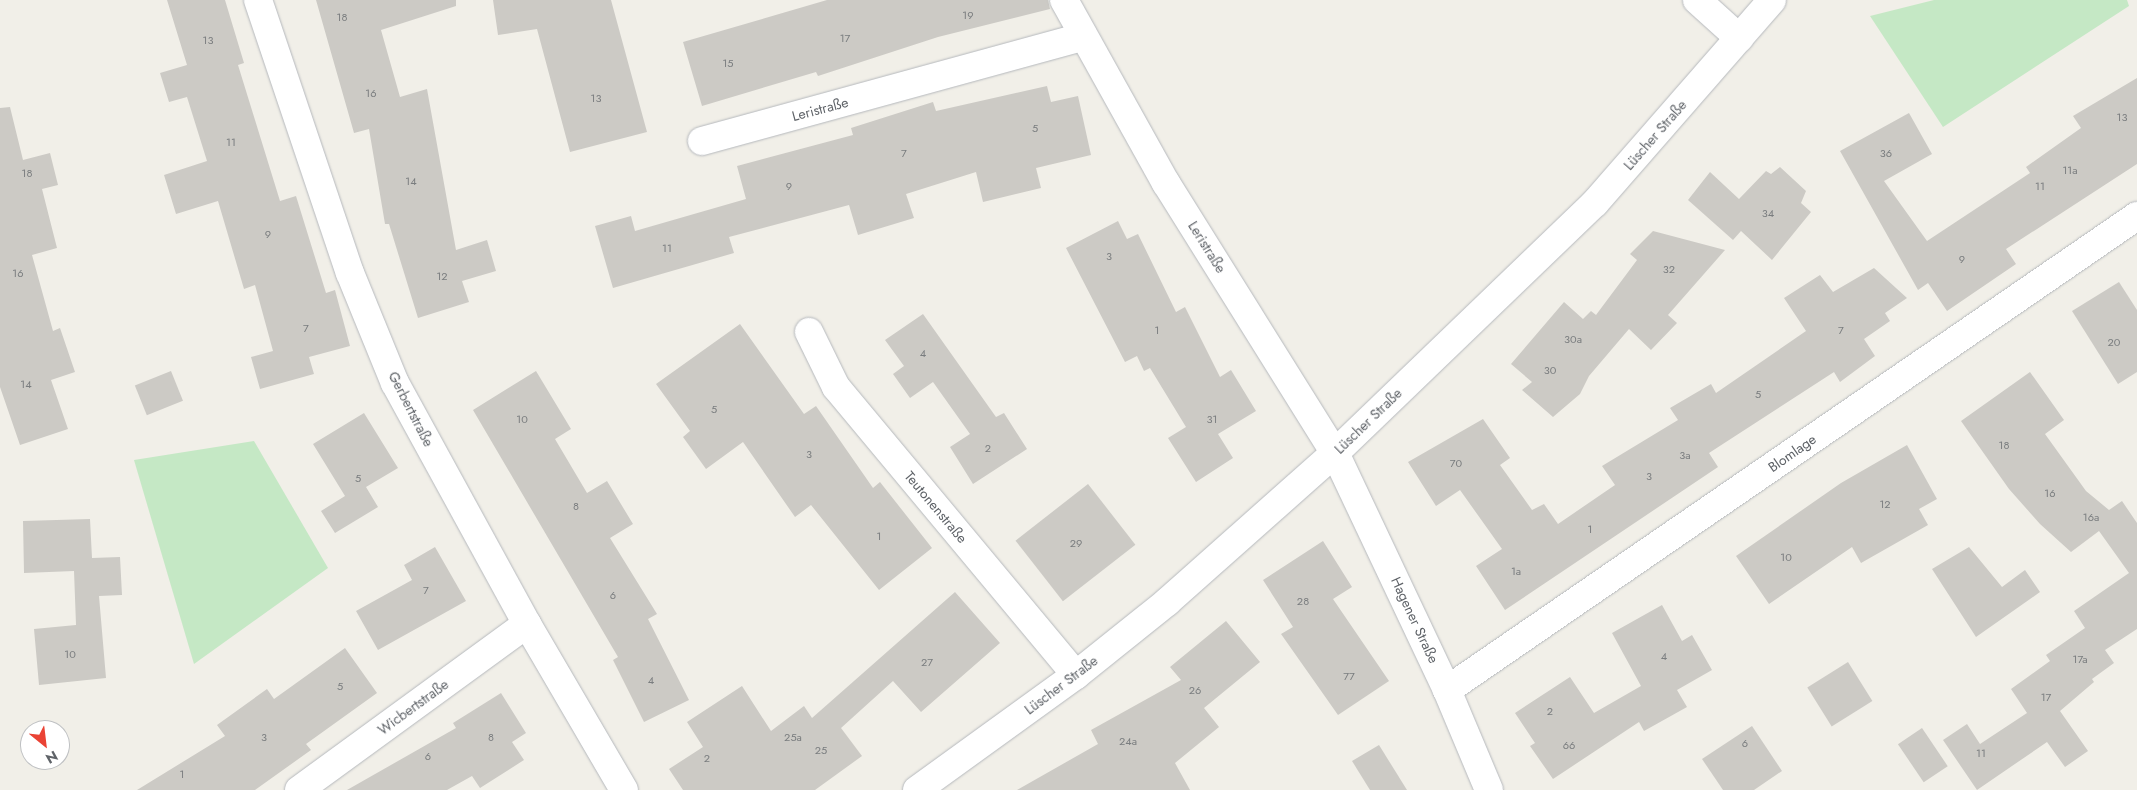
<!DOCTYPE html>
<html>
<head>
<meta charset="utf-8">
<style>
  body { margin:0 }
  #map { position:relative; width:2137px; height:790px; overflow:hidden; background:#f1efe8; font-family:Jost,sans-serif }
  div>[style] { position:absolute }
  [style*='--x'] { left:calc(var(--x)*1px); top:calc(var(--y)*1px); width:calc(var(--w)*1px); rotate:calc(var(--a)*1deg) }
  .green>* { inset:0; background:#c5e8c5 }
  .building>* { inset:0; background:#cccac5; transform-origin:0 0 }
  .roads { filter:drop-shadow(0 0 1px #b5b8bc) drop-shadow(0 0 1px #b5b8bc) }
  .street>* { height:28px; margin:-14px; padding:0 14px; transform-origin:14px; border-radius:14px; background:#fff }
  .secondary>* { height:28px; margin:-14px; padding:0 14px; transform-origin:14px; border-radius:14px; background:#fff }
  span { translate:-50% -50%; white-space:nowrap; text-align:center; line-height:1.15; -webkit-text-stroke:4px #fff; paint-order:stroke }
  .number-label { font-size:11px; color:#7a7d7f }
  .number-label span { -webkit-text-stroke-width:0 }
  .street-label { font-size:14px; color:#5f6368 }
  .north { position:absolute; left:20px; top:720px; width:50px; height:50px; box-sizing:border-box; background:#fff; border:1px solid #bfc1c3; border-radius:50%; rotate:151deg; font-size:14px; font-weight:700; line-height:20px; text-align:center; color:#5f6368 }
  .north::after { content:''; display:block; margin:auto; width:18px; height:22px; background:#ea4335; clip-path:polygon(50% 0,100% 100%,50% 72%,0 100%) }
</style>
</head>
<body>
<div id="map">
  <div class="green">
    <div style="clip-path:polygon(1934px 0,2127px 0,2129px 6px,1943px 127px,1870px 16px)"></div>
    <div style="clip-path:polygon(254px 441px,328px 568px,194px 664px,134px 460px)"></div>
  </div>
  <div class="building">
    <div style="clip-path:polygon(167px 0,225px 0,244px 63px,238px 65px,280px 201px,296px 196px,326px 293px,335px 290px,350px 346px,309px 357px,314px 374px,260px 389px,251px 357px,273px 351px,255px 285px,244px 289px,218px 201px,176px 214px,164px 175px,207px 161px,187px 97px,169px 102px,160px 73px,187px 65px)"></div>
    <div style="clip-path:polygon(316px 0,456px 0,456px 6px,381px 30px,400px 97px,427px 89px,456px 250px,487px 240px,496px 271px,462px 281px,469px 302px,418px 318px,389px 224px,385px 224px,369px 129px,354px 133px)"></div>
    <div style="clip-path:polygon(493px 0,611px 0,647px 132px,570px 152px,537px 29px,498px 35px)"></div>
    <div style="clip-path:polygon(827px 0,1048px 0,1050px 9px,938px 37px,818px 76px,816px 72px,702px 106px,683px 42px)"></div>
    <div style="clip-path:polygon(2137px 78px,2137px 164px,2006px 249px,2016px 264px,1947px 311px,1928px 283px,1918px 290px,1840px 151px,1909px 113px,1932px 154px,1884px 181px,1927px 241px,2030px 173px,2026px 167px,2081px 128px,2073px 116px)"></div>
    <div style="clip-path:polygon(1047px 86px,1051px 102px,1078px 96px,1091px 155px,1036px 168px,1041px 188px,983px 202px,976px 172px,906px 194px,914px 218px,858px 235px,849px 205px,729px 237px,734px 253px,613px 288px,595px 226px,631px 216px,635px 231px,746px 199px,737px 166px,853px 135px,851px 128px,933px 102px,936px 111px)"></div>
    <div style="clip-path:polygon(10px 107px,23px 160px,50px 153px,58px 185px,42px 189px,57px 248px,32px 255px,53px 331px,60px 328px,75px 372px,51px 380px,68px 429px,20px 445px,0 387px,0 108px)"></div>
    <div style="clip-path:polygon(1780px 167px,1806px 191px,1801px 203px,1811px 212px,1772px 260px,1741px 231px,1733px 240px,1688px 200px,1710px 172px,1739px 199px,1766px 171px,1771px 174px)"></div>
    <div style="clip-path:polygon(1118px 221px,1127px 239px,1138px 234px,1176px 312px,1185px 307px,1220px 377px,1231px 370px,1256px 411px,1218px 434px,1233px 458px,1196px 482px,1168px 438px,1186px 427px,1150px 368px,1144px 371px,1137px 356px,1125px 362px,1066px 248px)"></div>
    <div style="clip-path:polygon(1653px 231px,1725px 250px,1668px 315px,1677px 323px,1651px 350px,1629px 329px,1589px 376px,1580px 394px,1553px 417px,1522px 390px,1532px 382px,1511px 364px,1564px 302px,1583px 319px,1591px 311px,1596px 315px,1637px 260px,1630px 254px)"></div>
    <div style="clip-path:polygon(1874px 268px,1907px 298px,1885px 313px,1890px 321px,1864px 339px,1875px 356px,1840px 382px,1834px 372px,1709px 453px,1718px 467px,1505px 610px,1476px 566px,1502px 549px,1460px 490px,1436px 506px,1408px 462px,1483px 419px,1510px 458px,1500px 465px,1532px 510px,1544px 504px,1558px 524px,1615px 485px,1602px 466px,1678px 420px,1670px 408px,1711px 384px,1716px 393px,1806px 331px,1784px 298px,1820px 275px,1833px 292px)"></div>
    <div style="clip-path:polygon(2119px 282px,2137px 310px,2137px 372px,2118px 384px,2072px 311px)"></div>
    <div style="clip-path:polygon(923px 314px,996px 417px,1004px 413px,1027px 449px,973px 484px,950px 447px,970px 434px,933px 382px,910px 398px,893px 374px,904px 366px,885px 340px)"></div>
    <div style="clip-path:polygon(740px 324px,804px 414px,816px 406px,873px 488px,880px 482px,932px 548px,879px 590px,811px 505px,795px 517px,743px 442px,706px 469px,683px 437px,690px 431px,656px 384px)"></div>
    <div style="left:171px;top:371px;width:32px;height:39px;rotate:68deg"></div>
    <div style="clip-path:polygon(536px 371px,571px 429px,555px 439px,587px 493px,607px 481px,633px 524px,610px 538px,657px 614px,648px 619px,689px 700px,644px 722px,613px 660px,618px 657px,473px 410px)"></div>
    <div style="clip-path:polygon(2030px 372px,2064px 420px,2045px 434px,2086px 491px,2109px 510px,2122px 501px,2137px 523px,2137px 629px,2105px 650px,2114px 663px,2092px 679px,2094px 682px,2060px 711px,2088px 751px,2065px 767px,2047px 742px,1977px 790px,1943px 740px,1967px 724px,1980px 744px,2027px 713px,2011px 689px,2050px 661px,2046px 655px,2085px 628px,2074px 611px,2129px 573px,2099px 531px,2071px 552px,2040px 524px,2009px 489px,1961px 421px)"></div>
    <div style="clip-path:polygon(364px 413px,398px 468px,366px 487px,378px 507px,335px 533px,321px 511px,345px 496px,313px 444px)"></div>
    <div style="clip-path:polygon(1907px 445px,1937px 499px,1919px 509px,1928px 525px,1861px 563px,1852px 547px,1769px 604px,1736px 556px,1841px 483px)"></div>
    <div style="left:1088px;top:484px;width:77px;height:92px;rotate:52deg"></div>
    <div style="clip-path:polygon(90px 519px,92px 558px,120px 557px,122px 595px,99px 596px,106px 678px,39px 685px,34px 629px,76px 625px,74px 571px,24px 573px,23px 521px)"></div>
    <div style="clip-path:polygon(1323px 541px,1352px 587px,1333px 599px,1389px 681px,1338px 715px,1281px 634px,1293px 627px,1263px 580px)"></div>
    <div style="clip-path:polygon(435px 547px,466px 601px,378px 650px,356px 611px,412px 580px,404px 565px)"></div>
    <div style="clip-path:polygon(1969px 547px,2002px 587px,2025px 570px,2040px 592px,1976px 637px,1932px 569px)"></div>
    <div style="clip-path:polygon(955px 592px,1000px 643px,921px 712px,893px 681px,841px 728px,862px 756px,815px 790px,683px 790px,669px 769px,703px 747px,687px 722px,742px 686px,771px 731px,804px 706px,812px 718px)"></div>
    <div style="clip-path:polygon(1662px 605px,1682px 641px,1692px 635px,1712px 670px,1677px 690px,1687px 707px,1644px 731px,1639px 722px,1553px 779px,1530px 746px,1535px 743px,1515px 713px,1570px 677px,1594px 713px,1641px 686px,1612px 633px)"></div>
    <div style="clip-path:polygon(1226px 621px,1260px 662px,1204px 708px,1219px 727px,1175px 763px,1190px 790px,1017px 790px,1098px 744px,1091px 730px,1181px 680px,1170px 667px)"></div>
    <div style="clip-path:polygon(345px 648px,377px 693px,306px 744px,311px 750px,255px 790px,137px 790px,225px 736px,217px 725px,267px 689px,274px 699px)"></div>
    <div style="left:1848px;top:662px;width:46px;height:48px;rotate:58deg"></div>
    <div style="clip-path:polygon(501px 693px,526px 733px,512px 742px,524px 760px,480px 788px,472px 776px,447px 790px,347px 790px,456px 728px,453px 723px)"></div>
    <div style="clip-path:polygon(1752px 726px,1782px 771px,1754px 790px,1723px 790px,1702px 759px)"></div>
    <div style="left:1922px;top:728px;width:46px;height:29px;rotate:56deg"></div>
    <div style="clip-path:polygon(1379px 745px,1407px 790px,1370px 790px,1352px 761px)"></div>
  </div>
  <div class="roads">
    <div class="street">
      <div style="--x:258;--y:0;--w:288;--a:71.4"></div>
      <div style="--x:350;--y:273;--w:119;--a:67.8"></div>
      <div style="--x:395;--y:383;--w:275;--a:61.3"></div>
      <div style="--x:527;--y:624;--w:192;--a:59.7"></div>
      <div style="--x:1064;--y:0;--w:210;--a:60.9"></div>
      <div style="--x:1166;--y:183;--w:319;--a:58"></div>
      <div style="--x:1335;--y:453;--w:262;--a:64.7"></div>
      <div style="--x:1447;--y:690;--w:108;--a:67.2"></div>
      <div style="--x:1697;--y:0;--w:57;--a:42.1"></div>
      <div style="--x:702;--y:141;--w:395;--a:-15.3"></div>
      <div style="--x:809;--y:332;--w:61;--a:63.9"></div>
      <div style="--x:836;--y:387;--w:375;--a:50.2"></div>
      <div style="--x:1447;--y:690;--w:837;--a:-34.49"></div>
      <div style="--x:299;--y:790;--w:282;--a:-36.1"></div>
    </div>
    <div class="secondary">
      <div style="--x:917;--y:790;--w:196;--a:-35.9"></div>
      <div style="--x:1076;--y:675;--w:117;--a:-38.7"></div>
      <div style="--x:1167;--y:602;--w:225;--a:-41.6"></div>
      <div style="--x:1335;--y:453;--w:361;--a:-43.9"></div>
      <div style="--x:1595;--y:203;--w:269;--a:-48.9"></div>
    </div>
  </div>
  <div class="number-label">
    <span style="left:968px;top:15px">19</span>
    <span style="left:342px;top:17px">18</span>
    <span style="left:845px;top:38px">17</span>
    <span style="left:208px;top:40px">13</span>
    <span style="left:728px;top:63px">15</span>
    <span style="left:371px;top:93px">16</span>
    <span style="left:596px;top:98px">13</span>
    <span style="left:2122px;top:117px">13</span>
    <span style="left:1035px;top:128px">5</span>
    <span style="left:231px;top:142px">11</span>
    <span style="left:904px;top:153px">7</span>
    <span style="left:1886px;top:153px">36</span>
    <span style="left:2070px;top:170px">11a</span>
    <span style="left:27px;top:173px">18</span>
    <span style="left:411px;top:181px">14</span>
    <span style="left:789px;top:186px">9</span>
    <span style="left:2040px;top:186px">11</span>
    <span style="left:1768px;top:213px">34</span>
    <span style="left:268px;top:234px">9</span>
    <span style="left:667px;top:248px">11</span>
    <span style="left:1109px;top:256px">3</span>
    <span style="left:1962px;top:259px">9</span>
    <span style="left:1669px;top:269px">32</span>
    <span style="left:18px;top:273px">16</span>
    <span style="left:442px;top:276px">12</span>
    <span style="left:306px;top:328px">7</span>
    <span style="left:1157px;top:330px">1</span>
    <span style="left:1841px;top:330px">7</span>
    <span style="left:1573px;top:339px">30a</span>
    <span style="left:2114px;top:342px">20</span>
    <span style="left:923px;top:353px">4</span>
    <span style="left:1550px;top:370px">30</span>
    <span style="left:26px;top:384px">14</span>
    <span style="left:1758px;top:394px">5</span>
    <span style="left:714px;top:409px">5</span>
    <span style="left:522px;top:419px">10</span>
    <span style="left:1212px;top:419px">31</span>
    <span style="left:2004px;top:445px">18</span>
    <span style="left:988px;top:448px">2</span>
    <span style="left:809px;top:454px">3</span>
    <span style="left:1685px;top:455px">3a</span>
    <span style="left:1456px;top:463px">70</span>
    <span style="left:1649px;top:476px">3</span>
    <span style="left:358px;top:478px">5</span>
    <span style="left:2050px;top:493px">16</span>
    <span style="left:1885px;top:504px">12</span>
    <span style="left:576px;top:506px">8</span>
    <span style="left:2091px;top:517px">16a</span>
    <span style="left:1590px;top:529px">1</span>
    <span style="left:879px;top:536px">1</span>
    <span style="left:1076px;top:543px">29</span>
    <span style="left:1786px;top:557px">10</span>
    <span style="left:1516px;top:571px">1a</span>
    <span style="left:426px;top:590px">7</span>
    <span style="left:613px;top:595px">6</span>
    <span style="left:1303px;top:601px">28</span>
    <span style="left:70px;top:654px">10</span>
    <span style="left:1664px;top:656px">4</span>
    <span style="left:2080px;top:659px">17a</span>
    <span style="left:927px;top:662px">27</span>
    <span style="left:1349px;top:676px">77</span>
    <span style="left:651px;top:680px">4</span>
    <span style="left:340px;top:686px">5</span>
    <span style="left:1195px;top:690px">26</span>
    <span style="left:2046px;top:697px">17</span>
    <span style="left:1550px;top:711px">2</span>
    <span style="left:264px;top:737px">3</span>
    <span style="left:491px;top:737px">8</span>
    <span style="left:793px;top:737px">25a</span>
    <span style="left:1128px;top:741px">24a</span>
    <span style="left:1745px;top:743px">6</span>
    <span style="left:1569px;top:745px">66</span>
    <span style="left:821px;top:750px">25</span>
    <span style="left:1981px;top:753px">11</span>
    <span style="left:428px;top:756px">6</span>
    <span style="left:707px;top:758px">2</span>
    <span style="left:182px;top:774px">1</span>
  </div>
  <div class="street-label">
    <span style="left:820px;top:109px;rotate:-15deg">Leristraße</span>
    <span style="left:1655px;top:135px;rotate:-49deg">Lüscher Straße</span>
    <span style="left:1207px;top:247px;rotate:58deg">Leristraße</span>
    <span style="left:411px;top:409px;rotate:63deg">Gerbertstraße</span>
    <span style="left:1368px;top:421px;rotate:-44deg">Lüscher Straße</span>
    <span style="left:1792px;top:453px;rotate:-35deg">Blomlage</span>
    <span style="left:936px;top:507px;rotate:50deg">Teutonenstraße</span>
    <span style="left:1415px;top:620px;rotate:65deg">Hagener Straße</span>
    <span style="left:1061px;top:685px;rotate:-37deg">Lüscher Straße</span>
    <span style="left:413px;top:707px;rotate:-36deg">Wicbertstraße</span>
  </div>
  <div class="north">N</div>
</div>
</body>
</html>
